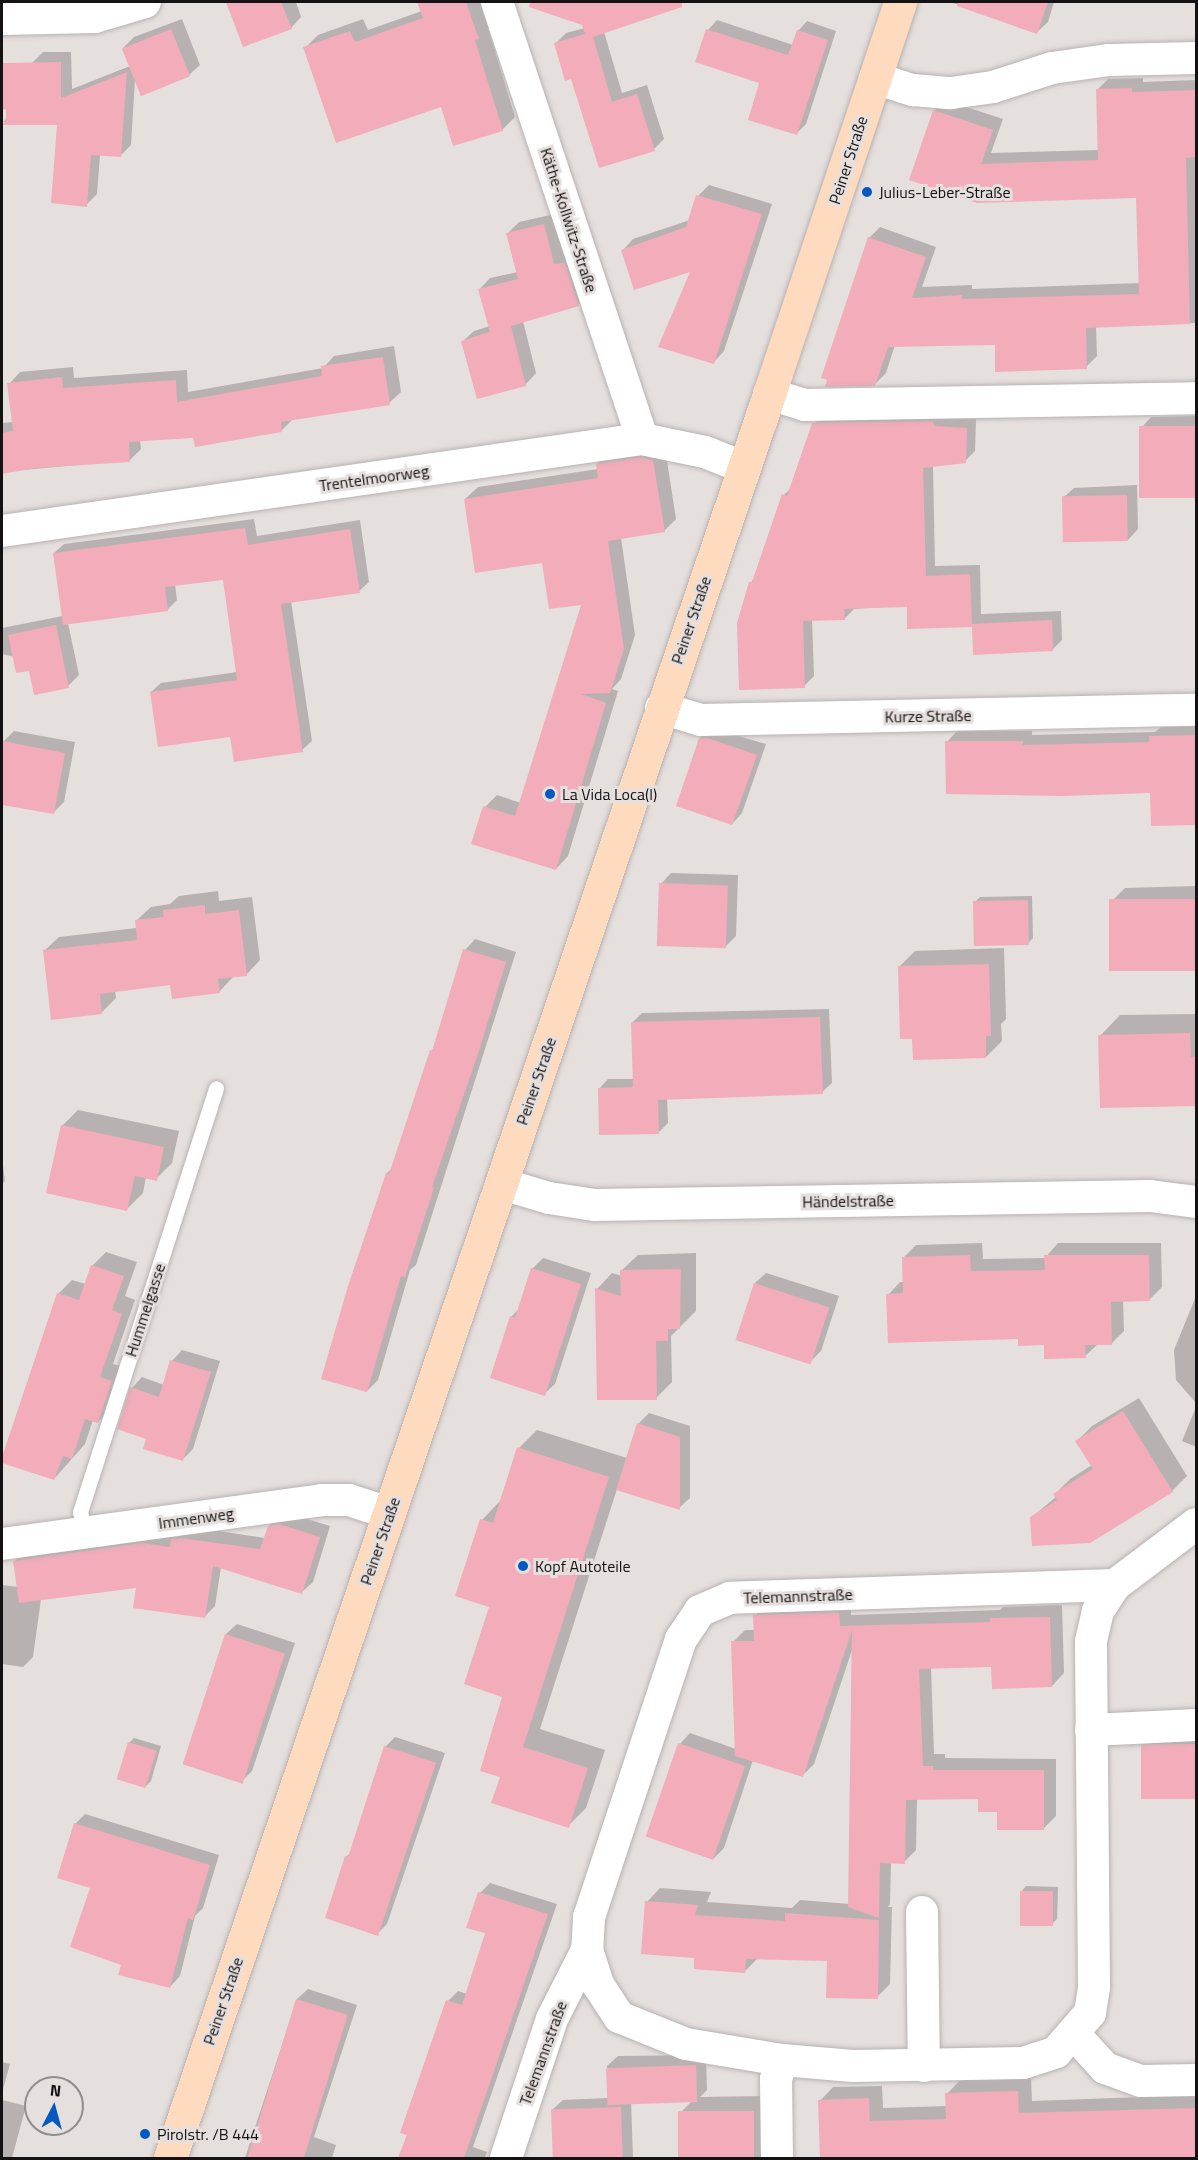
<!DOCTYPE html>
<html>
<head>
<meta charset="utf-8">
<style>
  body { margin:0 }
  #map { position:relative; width:1198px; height:2160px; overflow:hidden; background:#e5dfde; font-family:"Titillium Web",sans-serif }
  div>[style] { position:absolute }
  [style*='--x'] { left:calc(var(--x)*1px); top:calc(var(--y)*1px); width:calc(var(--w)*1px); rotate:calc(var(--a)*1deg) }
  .shadow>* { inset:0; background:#0003 }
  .building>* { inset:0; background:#f2acba; transform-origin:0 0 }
  .roads { filter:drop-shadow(0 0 2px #b8b2b1) drop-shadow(0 0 2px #b8b2b1) }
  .lane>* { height:15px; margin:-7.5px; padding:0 7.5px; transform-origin:7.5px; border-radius:7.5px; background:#fff }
  .street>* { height:32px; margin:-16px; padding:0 16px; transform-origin:16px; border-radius:16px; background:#fff }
  .primary>* { height:33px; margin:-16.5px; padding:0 16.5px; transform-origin:16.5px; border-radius:16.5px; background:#fedbbf }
  .dots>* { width:16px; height:16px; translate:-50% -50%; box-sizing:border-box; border:3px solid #e5dfde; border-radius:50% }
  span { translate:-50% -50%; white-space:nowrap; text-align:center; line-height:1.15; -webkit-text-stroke:6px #e5dfde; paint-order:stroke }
  .street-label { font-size:16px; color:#141212 }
  .poi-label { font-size:16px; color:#141212 }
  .left { translate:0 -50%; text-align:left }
  .frame { position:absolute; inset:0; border:3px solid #141212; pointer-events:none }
  .north { position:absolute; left:24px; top:2076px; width:60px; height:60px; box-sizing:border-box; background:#e5dfde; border:2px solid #918d8c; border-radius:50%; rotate:6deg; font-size:16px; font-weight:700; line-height:24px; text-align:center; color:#141212 }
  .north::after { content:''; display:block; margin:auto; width:21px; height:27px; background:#0458c1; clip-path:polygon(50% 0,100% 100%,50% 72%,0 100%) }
</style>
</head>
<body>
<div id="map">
  <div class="shadow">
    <div style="clip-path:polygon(228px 2px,296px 2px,301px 17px,291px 28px,243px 45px)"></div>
    <div style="clip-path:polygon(419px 2px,483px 2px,491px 24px,488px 28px,515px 117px,502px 130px,305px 48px,318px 35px,363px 19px,368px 30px,422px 11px)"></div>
    <div style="clip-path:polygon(576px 2px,652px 2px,655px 8px,604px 32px,622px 93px,647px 85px,664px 139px,654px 149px,572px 77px,556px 43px,566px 33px,585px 28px)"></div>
    <div style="clip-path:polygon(954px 2px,1054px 2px,1048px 22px,1037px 32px,953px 3px)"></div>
    <div style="clip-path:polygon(182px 19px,200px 65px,189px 75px,135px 80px,131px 145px,120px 156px,100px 155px,97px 194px,86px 205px,58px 123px,3px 122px,12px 113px,32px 63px,43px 52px,71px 52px,72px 89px,130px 66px,123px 48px,134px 37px)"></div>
    <div style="clip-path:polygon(717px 20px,793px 45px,798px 31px,807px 21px,836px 31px,806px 124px,796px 134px,761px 82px,708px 30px)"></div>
    <div style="clip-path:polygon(1143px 78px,1143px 82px,1196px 80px,1196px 323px,1096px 326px,1097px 356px,1086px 367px,996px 344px,895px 345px,886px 373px,875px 384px,869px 238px,880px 227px,936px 247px,922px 287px,972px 285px,972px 289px,1141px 283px,1138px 197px,977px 202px,934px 111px,945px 100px,1003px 119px,991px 153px,1099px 150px,1097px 90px,1108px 79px)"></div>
    <div style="clip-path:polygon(709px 185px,772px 204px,724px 351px,714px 362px,692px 269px,623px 250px,633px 239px,690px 220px,698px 196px)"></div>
    <div style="clip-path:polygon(555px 214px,589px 294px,578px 305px,523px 321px,536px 373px,526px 384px,463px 341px,474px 331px,490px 326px,480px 289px,490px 278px,518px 272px,508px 233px,519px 222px)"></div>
    <div style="clip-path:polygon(394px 346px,401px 392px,389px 403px,293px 419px,282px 430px,140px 440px,141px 449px,130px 460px,2px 472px,2px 423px,13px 422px,9px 384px,20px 372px,73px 367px,74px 378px,187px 370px,188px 392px,323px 368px,334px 356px)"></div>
    <div style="clip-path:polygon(824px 413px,976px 419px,975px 451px,965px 461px,933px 465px,935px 566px,980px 565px,981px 614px,1061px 611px,1062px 640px,1052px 650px,908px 605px,854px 609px,844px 619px,812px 619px,814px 676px,804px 686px,750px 583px,755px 578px,784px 495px,792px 487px,814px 424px)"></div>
    <div style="clip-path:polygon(1196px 416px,1196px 496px,1141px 428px,1151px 417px)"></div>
    <div style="clip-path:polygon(665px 448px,676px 519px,664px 531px,621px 538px,635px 635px,621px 679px,612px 689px,618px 691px,568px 856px,556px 869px,485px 807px,497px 795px,521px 803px,584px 603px,544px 561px,465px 499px,478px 487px,598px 469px,597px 464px,609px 452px)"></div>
    <div style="clip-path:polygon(1137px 485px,1138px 529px,1128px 540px,1063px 498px,1074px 488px)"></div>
    <div style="clip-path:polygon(254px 519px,257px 536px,360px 520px,369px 582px,359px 591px,291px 601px,312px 741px,302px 750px,231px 735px,151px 692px,161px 683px,237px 672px,224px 578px,175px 584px,177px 600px,167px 610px,68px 623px,79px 675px,68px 686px,30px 669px,15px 657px,2px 654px,2px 628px,63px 616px,54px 553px,64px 544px)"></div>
    <div style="clip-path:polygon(1196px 726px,1196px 823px,1152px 792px,947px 742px,957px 731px,1032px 731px,1032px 735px,1155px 732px,1161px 727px)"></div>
    <div style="clip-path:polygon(711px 728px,766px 744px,742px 813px,732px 824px,700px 738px)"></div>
    <div style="clip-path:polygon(14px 731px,75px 742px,64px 802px,53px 813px,2px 804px,2px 750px,3px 742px)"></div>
    <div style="clip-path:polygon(671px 873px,738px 875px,736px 936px,725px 947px,661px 884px)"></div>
    <div style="clip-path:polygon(1196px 886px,1196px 970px,1111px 902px,1125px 888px)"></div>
    <div style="clip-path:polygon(218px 891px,219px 901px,252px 897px,260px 960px,246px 975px,233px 977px,219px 992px,171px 984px,115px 991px,116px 998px,102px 1012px,44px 951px,59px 937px,137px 928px,136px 921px,151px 907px,170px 904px,179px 896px)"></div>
    <div style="clip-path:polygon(1032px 896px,1033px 938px,1028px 943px,975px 902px,980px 897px)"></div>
    <div style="clip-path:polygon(475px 939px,516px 952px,416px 1265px,410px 1270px,378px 1380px,367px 1391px,387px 1173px,392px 1168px,431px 1051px,435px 1047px,465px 950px)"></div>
    <div style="clip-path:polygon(1004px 948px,1006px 1019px,1001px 1024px,1002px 1041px,986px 1057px,914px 1037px,899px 967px,915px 951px)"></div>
    <div style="clip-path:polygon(829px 1009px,832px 1083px,822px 1092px,667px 1098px,668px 1123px,659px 1132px,599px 1089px,608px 1079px,634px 1079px,633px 1022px,642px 1013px)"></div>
    <div style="clip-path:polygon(1196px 1014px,1196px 1104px,1100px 1036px,1120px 1015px)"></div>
    <div style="clip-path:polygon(78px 1110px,179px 1131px,172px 1163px,156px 1179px,146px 1177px,143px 1193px,127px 1209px,62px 1126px)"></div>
    <div style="clip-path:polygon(2px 1158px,5px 1181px,2px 1184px)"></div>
    <div style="clip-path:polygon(982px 1243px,983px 1259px,1045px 1258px,1058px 1243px,1161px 1243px,1162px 1287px,1149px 1300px,1123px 1300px,1124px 1331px,1111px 1344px,1098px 1344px,1085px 1356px,888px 1295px,900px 1282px,904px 1282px,903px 1258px,916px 1245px)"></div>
    <div style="clip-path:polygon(106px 1252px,137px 1262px,125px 1296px,135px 1300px,113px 1364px,125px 1367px,112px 1408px,98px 1422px,93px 1420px,85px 1444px,54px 1479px,2px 1461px,59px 1293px,72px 1280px,86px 1284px,92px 1266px)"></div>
    <div style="clip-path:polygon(696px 1253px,696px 1311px,671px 1336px,672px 1382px,656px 1398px,597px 1289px,612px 1273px,622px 1276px,622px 1270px,638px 1255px)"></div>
    <div style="clip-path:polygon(543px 1258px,591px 1273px,555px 1384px,544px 1394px,511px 1317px,519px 1309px,532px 1269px)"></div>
    <div style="clip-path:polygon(766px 1273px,839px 1296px,821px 1351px,810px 1362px,755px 1283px)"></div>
    <div style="clip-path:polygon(1196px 1296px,1196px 1403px,1176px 1380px,1174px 1350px)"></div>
    <div style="clip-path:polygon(182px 1350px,220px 1361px,193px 1449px,183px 1459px,132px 1388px,142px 1377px,164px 1385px,172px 1361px)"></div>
    <div style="clip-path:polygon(1139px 1398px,1187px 1476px,1172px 1491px,1032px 1517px,1057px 1496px,1055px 1494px,1070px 1479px,1092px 1465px,1077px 1441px,1092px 1426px)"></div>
    <div style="clip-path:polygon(1196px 1407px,1196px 1447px,1182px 1441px)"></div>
    <div style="clip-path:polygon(649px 1413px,690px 1426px,690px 1498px,679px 1508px,617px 1489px,540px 1729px,605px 1750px,586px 1808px,568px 1826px,502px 1776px,504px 1696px,482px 1520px,500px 1501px,519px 1448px,537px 1430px,627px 1458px,638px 1424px)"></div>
    <div style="clip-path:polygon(291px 1514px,330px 1526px,313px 1582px,302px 1592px,221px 1567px,215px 1606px,204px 1617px,138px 1586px,41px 1599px,33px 1657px,23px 1667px,2px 1664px,2px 1585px,18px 1587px,15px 1561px,25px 1550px,154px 1533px,176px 1536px,183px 1529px,193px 1527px,265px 1538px,269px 1526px,280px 1515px)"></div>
    <div style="clip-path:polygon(851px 1601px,851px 1615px,1000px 1610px,1003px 1607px,1062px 1605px,1064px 1673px,1052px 1686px,993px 1666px,931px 1667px,934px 1754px,945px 1754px,945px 1758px,1056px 1759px,1056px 1816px,1044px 1828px,999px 1811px,979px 1797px,917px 1798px,916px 1850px,904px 1862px,891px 1862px,890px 1904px,888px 1907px,892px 1907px,890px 1984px,877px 1997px,828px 1959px,758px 1958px,744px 1972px,696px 1956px,647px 1902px,660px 1888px,711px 1892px,707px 1902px,792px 1908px,800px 1900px,850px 1904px,852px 1650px,814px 1764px,802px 1776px,753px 1760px,724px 1848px,713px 1859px,680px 1744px,690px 1733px,736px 1749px,733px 1642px,745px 1630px,755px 1630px,755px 1616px,767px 1604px)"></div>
    <div style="clip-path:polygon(237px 1624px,295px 1643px,252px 1771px,242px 1781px,226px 1634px)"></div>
    <div style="clip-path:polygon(1196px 1734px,1196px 1798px,1143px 1798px,1142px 1746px,1153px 1736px)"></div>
    <div style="clip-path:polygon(395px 1737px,445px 1753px,387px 1924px,377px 1934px,346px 1857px,352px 1851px,385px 1747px)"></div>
    <div style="clip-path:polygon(134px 1738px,161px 1746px,151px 1781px,146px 1786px,129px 1743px)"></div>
    <div style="clip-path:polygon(85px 1814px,219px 1855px,203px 1908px,195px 1916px,180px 1976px,170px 1987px,122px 1964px,92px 1887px,75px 1824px)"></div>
    <div style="clip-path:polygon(490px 1883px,557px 1904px,473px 2147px,487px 2152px,485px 2158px,400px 2158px,448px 2001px,458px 1991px,467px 1994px,487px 1932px,480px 1893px)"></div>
    <div style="clip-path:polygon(1026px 1886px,1058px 1887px,1057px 1919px,1052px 1924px,1021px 1892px)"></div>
    <div style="clip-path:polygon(308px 1989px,357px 2005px,314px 2137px,336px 2145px,332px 2158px,245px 2158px,297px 1999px)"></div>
    <div style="clip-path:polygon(706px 2055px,707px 2090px,700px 2097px,769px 2096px,770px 2158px,681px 2158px,680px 2113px,692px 2101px,631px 2101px,633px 2158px,554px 2158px,552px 2110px,563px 2100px,608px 2098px,607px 2066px,618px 2056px)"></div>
    <div style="clip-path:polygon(2px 2062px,10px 2064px,2px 2093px)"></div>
    <div style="clip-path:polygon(1031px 2078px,1032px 2101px,1196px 2095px,1196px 2158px,822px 2158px,820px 2101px,833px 2087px,882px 2086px,883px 2108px,947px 2106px,947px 2094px,960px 2080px)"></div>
    <div style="clip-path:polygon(2px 2100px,26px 2106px,12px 2158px,2px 2158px)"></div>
  </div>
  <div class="building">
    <div style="clip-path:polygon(226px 2px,281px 2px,292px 29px,243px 47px)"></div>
    <div style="clip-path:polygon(417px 2px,466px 2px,479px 39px,475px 40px,503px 131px,453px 146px,441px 107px,336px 143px,303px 47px,350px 31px,355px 42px,423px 18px)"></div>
    <div style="clip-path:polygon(530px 2px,682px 2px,682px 7px,593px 37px,612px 102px,637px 94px,655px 151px,599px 168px,571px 79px,565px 81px,554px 43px,585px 34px,582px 25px,529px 7px)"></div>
    <div style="clip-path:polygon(958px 2px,1048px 2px,1037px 34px,957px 6px)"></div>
    <div style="left:171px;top:29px;width:51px;height:53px;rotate:68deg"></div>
    <div style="clip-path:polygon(706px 29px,788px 55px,797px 30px,828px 40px,797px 135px,748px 120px,759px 83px,695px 62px)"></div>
    <div style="clip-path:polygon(61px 62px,61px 98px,127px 72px,121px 157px,91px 155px,87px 207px,51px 203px,57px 125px,2px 125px,6px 121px,6px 109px,2px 110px,2px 63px)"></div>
    <div style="clip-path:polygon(1132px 88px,1132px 92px,1197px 90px,1197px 157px,1186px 158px,1190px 324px,1086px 328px,1087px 369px,995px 372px,995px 345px,888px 347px,875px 386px,825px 387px,827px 380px,821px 378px,868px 237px,926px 257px,912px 298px,962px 295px,962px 299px,1139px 294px,1136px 198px,977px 203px,909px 180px,933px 110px,993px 130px,981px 164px,1098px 160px,1096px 89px)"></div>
    <div style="clip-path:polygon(696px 195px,762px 214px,714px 364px,658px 347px,690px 272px,634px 290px,621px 250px,686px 227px)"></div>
    <div style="clip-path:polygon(544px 224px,554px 264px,565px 263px,579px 306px,511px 326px,526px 386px,477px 399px,461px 341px,505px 327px,490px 332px,478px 289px,518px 279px,506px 233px)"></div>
    <div style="clip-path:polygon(383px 357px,390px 405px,281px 422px,282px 432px,195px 447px,193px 438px,129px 442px,130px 462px,36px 468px,2px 474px,2px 433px,13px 431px,7px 383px,62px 377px,63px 388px,176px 380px,177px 402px,322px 376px,321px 366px)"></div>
    <div style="clip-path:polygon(933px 421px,934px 426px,967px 428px,966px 463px,923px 468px,926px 576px,970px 574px,972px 624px,1052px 620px,1053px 651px,973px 655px,972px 627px,907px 629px,907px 607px,844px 609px,845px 620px,803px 621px,805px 688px,739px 690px,737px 623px,749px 582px,752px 582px,782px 494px,787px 496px,812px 423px)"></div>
    <div style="left:1197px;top:426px;width:72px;height:58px;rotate:90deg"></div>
    <div style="clip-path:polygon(641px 457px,653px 460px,665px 532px,608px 541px,624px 649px,610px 693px,581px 694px,606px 703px,556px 870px,471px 844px,483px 806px,515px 816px,581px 605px,549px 609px,542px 563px,475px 573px,464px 499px,598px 478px,596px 464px)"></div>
    <div style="left:1127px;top:495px;width:46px;height:65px;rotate:89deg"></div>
    <div style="clip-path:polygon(245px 528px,248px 545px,350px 529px,360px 593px,281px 604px,303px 752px,234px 762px,230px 737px,158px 747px,150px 692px,237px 680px,223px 580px,165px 587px,168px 611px,63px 625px,53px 553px)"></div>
    <div style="clip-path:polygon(56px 625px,69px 688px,34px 695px,29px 671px,16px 673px,8px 635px)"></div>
    <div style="clip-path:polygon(1197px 735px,1197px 825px,1151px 826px,1150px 793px,1063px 796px,946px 794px,945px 741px,1023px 741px,1023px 745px,1149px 742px,1149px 736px)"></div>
    <div style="clip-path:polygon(699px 738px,708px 738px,757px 755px,732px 825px,676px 806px)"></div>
    <div style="clip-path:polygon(2px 741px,65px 753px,54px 814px,2px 805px)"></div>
    <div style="left:659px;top:883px;width:69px;height:63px;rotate:2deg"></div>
    <div style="left:1197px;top:899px;width:72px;height:88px;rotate:90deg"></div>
    <div style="left:1028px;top:900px;width:45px;height:55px;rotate:89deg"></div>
    <div style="clip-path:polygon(205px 905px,205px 914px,239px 910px,247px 976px,218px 979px,220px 993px,172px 999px,170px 985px,100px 994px,102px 1014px,51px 1020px,43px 950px,137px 940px,135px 920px,164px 917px,163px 910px)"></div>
    <div style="clip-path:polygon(463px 949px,506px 962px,479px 1051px,432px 1187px,434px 1188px,405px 1277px,401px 1276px,367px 1392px,321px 1379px,348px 1286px,386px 1173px,389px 1174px,430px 1050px,432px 1051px)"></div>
    <div style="clip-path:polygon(989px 964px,991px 1036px,986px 1036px,986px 1058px,913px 1060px,912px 1039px,900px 1039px,898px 966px)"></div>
    <div style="clip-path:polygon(820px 1017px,823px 1094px,658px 1100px,659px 1134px,599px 1135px,598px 1088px,633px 1087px,631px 1022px)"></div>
    <div style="clip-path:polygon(1190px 1033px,1191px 1057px,1197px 1057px,1197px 1106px,1100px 1108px,1098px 1035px)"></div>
    <div style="clip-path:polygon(61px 1125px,164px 1147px,157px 1181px,135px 1176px,127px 1211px,46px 1193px)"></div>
    <div style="clip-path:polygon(970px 1255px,971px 1271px,1045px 1270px,1044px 1255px,1149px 1255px,1150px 1301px,1111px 1302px,1112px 1345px,1085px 1345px,1086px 1358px,1044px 1359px,1044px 1345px,1018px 1346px,1018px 1339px,888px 1343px,886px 1294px,903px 1293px,902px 1257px)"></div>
    <div style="clip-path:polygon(91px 1265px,124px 1276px,112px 1310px,122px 1314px,100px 1377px,112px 1381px,98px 1423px,85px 1419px,72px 1459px,63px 1456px,54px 1480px,2px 1463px,2px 1457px,57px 1293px,79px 1300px)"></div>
    <div style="clip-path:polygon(531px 1268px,581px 1284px,545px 1396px,490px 1378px,510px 1316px,515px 1318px)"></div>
    <div style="clip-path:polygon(681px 1269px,680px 1329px,668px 1329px,668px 1341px,656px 1341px,657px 1400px,597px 1400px,595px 1288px,621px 1296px,620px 1270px)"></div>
    <div style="left:754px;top:1283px;width:79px;height:60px;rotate:18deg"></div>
    <div style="clip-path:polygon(170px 1360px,211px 1372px,183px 1461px,143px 1449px,146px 1439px,117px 1429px,130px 1387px,159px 1397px)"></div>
    <div style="clip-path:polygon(1123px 1411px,1173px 1492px,1090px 1543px,1032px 1546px,1030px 1517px,1057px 1500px,1053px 1494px,1093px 1469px,1075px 1441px)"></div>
    <div style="clip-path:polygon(637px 1423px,680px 1437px,680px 1510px,616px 1490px)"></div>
    <div style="clip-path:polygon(517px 1447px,609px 1477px,523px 1747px,588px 1768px,569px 1828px,491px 1803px,500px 1777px,480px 1771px,502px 1697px,464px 1684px,489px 1607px,455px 1596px,480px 1519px,493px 1523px)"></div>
    <div style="clip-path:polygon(279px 1524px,320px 1537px,302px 1594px,213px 1566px,205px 1618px,133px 1608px,136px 1588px,19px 1603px,13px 1561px,142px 1543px,170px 1547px,171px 1539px,181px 1538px,260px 1549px,268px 1526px)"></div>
    <div style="clip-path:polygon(839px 1612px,840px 1626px,990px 1622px,990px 1618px,1050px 1617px,1052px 1687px,992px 1689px,991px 1667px,919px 1669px,923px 1766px,933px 1766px,933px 1770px,1044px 1770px,1044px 1830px,997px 1830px,997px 1812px,978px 1812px,978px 1799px,906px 1800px,905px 1864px,880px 1863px,879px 1918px,848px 1907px,852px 1630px,803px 1777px,735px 1756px,731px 1641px,754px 1641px,753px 1615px)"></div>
    <div style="left:225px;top:1634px;width:63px;height:137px;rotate:18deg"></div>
    <div style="left:128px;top:1742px;width:30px;height:39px;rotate:17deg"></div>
    <div style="left:678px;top:1743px;width:71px;height:99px;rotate:19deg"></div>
    <div style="left:1195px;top:1744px;width:55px;height:54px;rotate:90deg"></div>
    <div style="clip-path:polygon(384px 1746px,436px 1763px,378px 1936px,325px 1918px,345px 1856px,348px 1857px)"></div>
    <div style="clip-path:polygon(74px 1823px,210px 1865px,193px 1920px,188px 1918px,170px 1988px,118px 1975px,121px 1965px,70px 1947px,90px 1888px,57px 1878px)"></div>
    <div style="left:1020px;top:1891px;width:33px;height:35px"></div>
    <div style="clip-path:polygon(478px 1892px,548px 1914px,464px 2158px,398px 2158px,407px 2135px,400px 2133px,446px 2000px,462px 2005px,485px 1933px,466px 1928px)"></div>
    <div style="clip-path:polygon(645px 1901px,698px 1905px,695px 1915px,785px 1921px,785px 1913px,879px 1920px,878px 1999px,826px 1998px,827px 1961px,746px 1959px,745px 1973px,694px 1969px,694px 1958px,641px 1954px)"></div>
    <div style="left:296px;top:1999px;width:54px;height:167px;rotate:17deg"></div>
    <div style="left:696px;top:2065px;width:37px;height:90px;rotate:88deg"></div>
    <div style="clip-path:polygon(1018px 2091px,1019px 2113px,1197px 2108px,1197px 2158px,820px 2158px,818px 2100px,869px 2098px,870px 2121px,946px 2119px,945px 2093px)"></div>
    <div style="left:621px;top:2107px;width:51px;height:70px;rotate:88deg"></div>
    <div style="left:754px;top:2111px;width:47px;height:76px;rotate:90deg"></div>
  </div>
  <div class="roads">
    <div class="lane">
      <div style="--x:85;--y:1533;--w:22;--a:-103"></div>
      <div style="--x:80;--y:1512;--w:445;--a:-72.2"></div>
    </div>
    <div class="street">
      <div style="--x:497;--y:2;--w:460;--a:71.6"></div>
      <div style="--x:2;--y:19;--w:93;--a:-1.2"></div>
      <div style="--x:95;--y:17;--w:52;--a:-16.7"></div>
      <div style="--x:875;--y:78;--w:40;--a:18"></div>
      <div style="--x:913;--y:90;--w:38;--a:5"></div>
      <div style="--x:951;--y:93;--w:42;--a:-8.1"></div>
      <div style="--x:993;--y:87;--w:62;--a:-17.9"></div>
      <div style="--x:1052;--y:68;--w:58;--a:-8"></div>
      <div style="--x:1109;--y:60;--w:87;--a:-1.3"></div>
      <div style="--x:769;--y:394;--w:37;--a:17"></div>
      <div style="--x:804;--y:405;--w:392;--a:-1"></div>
      <div style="--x:2;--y:531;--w:647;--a:-8.18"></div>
      <div style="--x:642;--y:439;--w:64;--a:11.7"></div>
      <div style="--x:705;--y:452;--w:41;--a:21.5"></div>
      <div style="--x:661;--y:708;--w:42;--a:16.7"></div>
      <div style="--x:701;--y:720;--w:495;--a:-1.2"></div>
      <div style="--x:502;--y:1184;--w:49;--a:16.6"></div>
      <div style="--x:549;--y:1198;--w:47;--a:8.7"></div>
      <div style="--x:595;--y:1205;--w:555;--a:-0.93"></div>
      <div style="--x:1150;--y:1196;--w:46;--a:7.4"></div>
      <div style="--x:2;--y:1544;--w:323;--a:-7.8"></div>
      <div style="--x:322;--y:1500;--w:27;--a:0"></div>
      <div style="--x:349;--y:1500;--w:42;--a:18"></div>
      <div style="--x:1115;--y:1585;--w:385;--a:178.1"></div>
      <div style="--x:730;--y:1598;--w:33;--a:157"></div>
      <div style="--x:700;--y:1611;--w:34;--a:124"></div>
      <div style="--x:681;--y:1639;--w:293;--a:108.3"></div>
      <div style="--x:589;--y:1917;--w:33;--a:93"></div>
      <div style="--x:587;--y:1950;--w:38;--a:72"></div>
      <div style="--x:599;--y:1986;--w:37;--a:57"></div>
      <div style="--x:619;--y:2017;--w:72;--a:21.9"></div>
      <div style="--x:686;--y:2044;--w:97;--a:9.5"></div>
      <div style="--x:782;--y:2060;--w:71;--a:4.8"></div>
      <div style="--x:853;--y:2066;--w:170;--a:-1"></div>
      <div style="--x:1023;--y:2063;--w:35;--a:-18"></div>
      <div style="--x:1056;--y:2052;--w:52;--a:-48.9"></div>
      <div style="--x:1090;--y:2013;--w:26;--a:-81"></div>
      <div style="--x:1094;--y:1987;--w:346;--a:-90.5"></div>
      <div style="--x:1091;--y:1641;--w:31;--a:-77"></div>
      <div style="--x:1098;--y:1611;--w:31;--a:-57"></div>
      <div style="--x:1115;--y:1585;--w:101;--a:-37"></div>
      <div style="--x:1091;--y:1730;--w:105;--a:-2.7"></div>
      <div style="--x:922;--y:1912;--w:154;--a:89.3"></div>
      <div style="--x:1074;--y:2034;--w:46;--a:47.6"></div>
      <div style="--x:1105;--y:2068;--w:38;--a:20"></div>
      <div style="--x:1141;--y:2081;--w:55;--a:-1"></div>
      <div style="--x:506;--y:2158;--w:146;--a:-71.7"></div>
      <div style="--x:552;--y:2019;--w:77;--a:-63.1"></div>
      <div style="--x:777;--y:2158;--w:79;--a:-90.7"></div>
      <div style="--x:776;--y:2079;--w:20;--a:-72"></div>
    </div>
    <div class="primary">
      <div style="--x:170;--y:2158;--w:1863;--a:-71.24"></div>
      <div style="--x:769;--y:394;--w:413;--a:-71.5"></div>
    </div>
  </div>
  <div class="dots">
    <div style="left:867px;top:192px;background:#0458c1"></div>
    <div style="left:550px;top:794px;background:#0458c1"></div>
    <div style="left:523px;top:1566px;background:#0458c1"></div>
    <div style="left:145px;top:2134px;background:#0458c1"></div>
  </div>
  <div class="street-label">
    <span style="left:848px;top:160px;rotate:-72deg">Peiner Straße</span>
    <span style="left:569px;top:220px;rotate:72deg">Käthe-Kollwitz-Straße</span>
    <span style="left:374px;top:478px;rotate:-8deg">Trentelmoorweg</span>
    <span style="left:691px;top:620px;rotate:-71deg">Peiner Straße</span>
    <span style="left:928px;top:716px;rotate:-1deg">Kurze Straße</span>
    <span style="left:536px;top:1081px;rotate:-71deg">Peiner Straße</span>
    <span style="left:848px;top:1201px;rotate:-1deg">Händelstraße</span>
    <span style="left:145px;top:1310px;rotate:-72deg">Hummelgasse</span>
    <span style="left:196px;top:1518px;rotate:-8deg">Immenweg</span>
    <span style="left:380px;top:1541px;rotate:-71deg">Peiner Straße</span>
    <span style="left:798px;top:1596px;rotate:-2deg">Telemannstraße</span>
    <span style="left:223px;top:2001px;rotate:-71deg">Peiner Straße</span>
    <span style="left:543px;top:2053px;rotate:-70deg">Telemannstraße</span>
  </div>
  <div class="poi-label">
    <span class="left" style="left:879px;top:192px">Julius-Leber-Straße</span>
    <span class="left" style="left:562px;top:794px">La Vida Loca(l)</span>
    <span class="left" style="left:535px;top:1566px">Kopf Autoteile</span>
    <span class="left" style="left:157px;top:2134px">Pirolstr. /B 444</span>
  </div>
  <div class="frame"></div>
  <div class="north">N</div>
</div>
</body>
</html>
